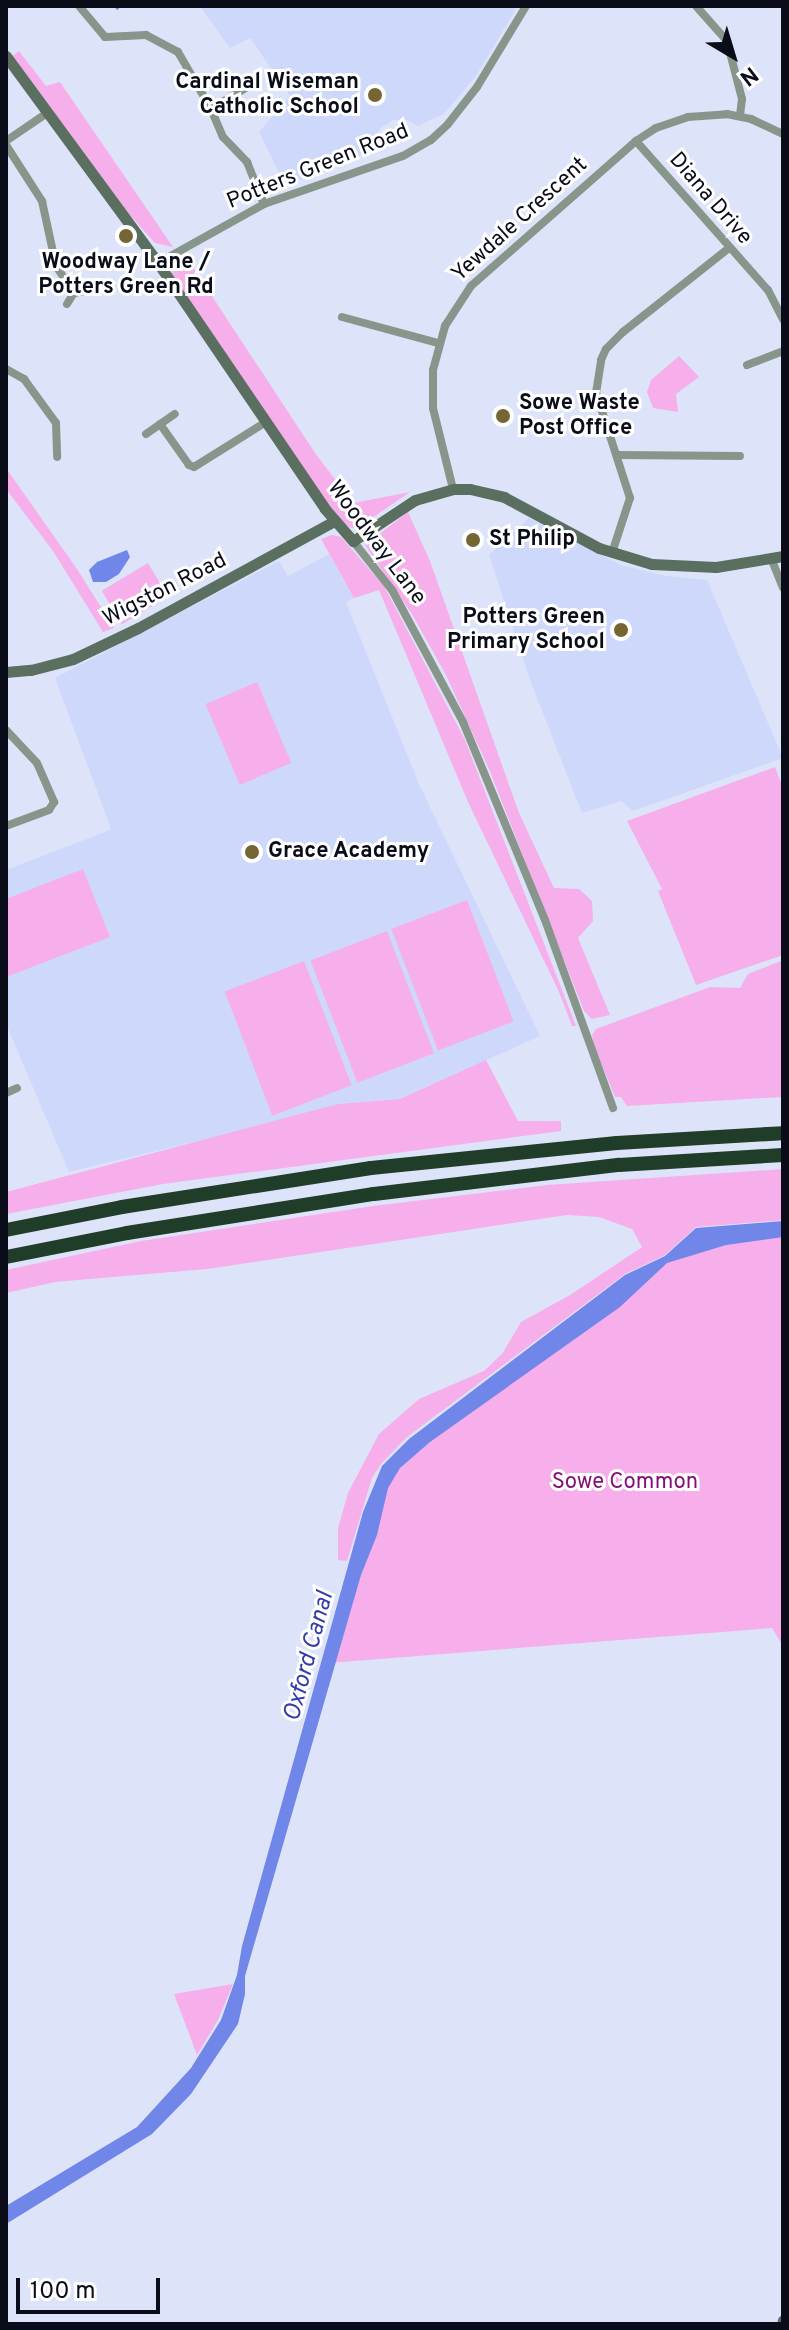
<!DOCTYPE html>
<html>
<head>
<meta charset="utf-8">
<style>
  body { margin:0 }
  #map { position:relative; width:789px; height:2330px; overflow:hidden; background:#dde4fa; font-family:Overpass,sans-serif }
  div>[style] { position:absolute }
  [style*='--x'] { left:calc(var(--x)*1px); top:calc(var(--y)*1px); width:calc(var(--w)*1px); rotate:calc(var(--a)*1deg) }
  .built>* { inset:0; background:#ced8fb }
  .green>* { inset:0; background:#f6afea; transform-origin:0 0 }
  .water>* { inset:0; background:#7186e9 }
  .stream>* { height:3px; margin:-1.5px; padding:0 1.5px; transform-origin:1.5px; border-radius:1.5px; background:#7186e9 }
  .street>* { height:8px; margin:-4px; padding:0 4px; transform-origin:4px; border-radius:4px; background:#87958a }
  .secondary>* { height:11px; margin:-5.5px; padding:0 5.5px; transform-origin:5.5px; border-radius:5.5px; background:#5a6f5f }
  .highway>* { height:14px; margin:-7px; padding:0 7px; transform-origin:7px; border-radius:7px; background:#1f3d29 }
  .dots>* { width:22px; height:22px; translate:-50% -50%; box-sizing:border-box; border:4px solid #fff; border-radius:50% }
  span { translate:-50% -50%; white-space:nowrap; text-align:center; line-height:1.15; -webkit-text-stroke:6px #fff; paint-order:stroke }
  .poi-label { font-size:22px; color:#0a0d19; font-weight:700 }
  .right { translate:-100% -50%; text-align:right }
  .left { translate:0 -50%; text-align:left }
  .street-label { font-size:22px; color:#0a0d19 }
  .park-label { font-size:22px; color:#821078 }
  .water-label { font-size:24px; color:#333bae; font-style:italic }
  .frame { position:absolute; inset:0; border:8px solid #0a0d19; pointer-events:none }
  .north { position:absolute; left:693px; top:16px; width:80px; height:80px; -webkit-text-stroke:6px #fff; paint-order:stroke; rotate:142deg; font-size:22px; font-weight:700; line-height:32px; text-align:center; color:#0a0d19 }
  .north::after { content:''; display:block; margin:auto; width:28px; height:36px; background:#0a0d19; clip-path:polygon(50% 0,100% 100%,50% 72%,0 100%) }
  .scale { position:absolute; left:16px; top:2278px; width:144px; height:36px; box-sizing:border-box; border:4px solid #0a0d19; border-top:0; padding-left:10px; font-size:24px; line-height:28px; white-space:nowrap; color:#0a0d19; -webkit-text-stroke:6px #fff; paint-order:stroke }
</style>
</head>
<body>
<div id="map">
  <div class="built">
    <div style="clip-path:polygon(200px 6px,518px 6px,476px 76px,444px 114px,418px 126px,407px 120px,393px 120px,381px 128px,357px 160px,285px 185px,259px 132px,290px 96px,250px 38px,230px 48px)"></div>
    <div style="clip-path:polygon(529px 518px,621px 565px,666px 576px,707px 580px,783px 758px,633px 811px,621px 801px,582px 813px,530px 680px,489px 555px)"></div>
    <div style="clip-path:polygon(329px 554px,354px 598px,346px 602px,419px 784px,540px 1036px,400px 1099px,338px 1104px,285px 1120px,69px 1172px,6px 1024px,6px 870px,110px 830px,110px 826px,55px 678px,279px 561px,288px 576px)"></div>
  </div>
  <div class="green">
    <div style="clip-path:polygon(19px 51px,46px 86px,60px 82px,173px 247px,155px 243px,128px 213px,13px 56px)"></div>
    <div style="clip-path:polygon(185px 255px,315px 453px,353px 503px,410px 492px,359px 527px,351px 528px,341px 521px,314px 486px,172px 273px,175px 261px)"></div>
    <div style="clip-path:polygon(679px 356px,699px 377px,676px 394px,678px 412px,653px 408px,647px 392px,651px 380px)"></div>
    <div style="clip-path:polygon(6px 468px,77px 569px,114px 628px,103px 632px,53px 551px,6px 489px)"></div>
    <div style="clip-path:polygon(408px 512px,430px 561px,519px 813px,554px 888px,579px 889px,592px 901px,593px 921px,578px 938px,610px 1015px,592px 1019px,584px 1011px,489px 769px,446px 675px,412px 614px,365px 545px)"></div>
    <div style="clip-path:polygon(332px 535px,341px 537px,384px 586px,465px 740px,576px 1026px,572px 1026px,559px 992px,468px 802px,379px 590px,354px 598px,321px 539px)"></div>
    <div style="left:148px;top:563px;width:39px;height:54px;rotate:59deg"></div>
    <div style="left:257px;top:682px;width:88px;height:56px;rotate:67deg"></div>
    <div style="clip-path:polygon(775px 767px,783px 788px,783px 955px,696px 985px,658px 891px,662px 889px,627px 821px)"></div>
    <div style="clip-path:polygon(83px 869px,110px 937px,6px 977px,6px 899px)"></div>
    <div style="left:467px;top:900px;width:130px;height:81px;rotate:69deg"></div>
    <div style="left:387px;top:931px;width:131px;height:82px;rotate:69deg"></div>
    <div style="clip-path:polygon(783px 960px,783px 1097px,627px 1106px,621px 1097px,615px 1097px,594px 1046px,592px 1035px,596px 1029px,710px 987px,740px 988px,748px 974px)"></div>
    <div style="left:304px;top:961px;width:133px;height:85px;rotate:69deg"></div>
    <div style="clip-path:polygon(486px 1060px,518px 1121px,561px 1121px,561px 1131px,163px 1184px,6px 1214px,6px 1192px,338px 1104px,400px 1099px)"></div>
    <div style="clip-path:polygon(783px 1169px,783px 1220px,696px 1227px,665px 1255px,625px 1274px,407px 1437px,381px 1464px,372px 1478px,347px 1561px,338px 1560px,338px 1528px,348px 1493px,379px 1434px,419px 1399px,484px 1371px,502px 1354px,521px 1322px,570px 1295px,642px 1247px,632px 1229px,599px 1217px,567px 1215px,207px 1269px,55px 1282px,6px 1293px,6px 1270px,141px 1241px,373px 1206px,547px 1185px)"></div>
    <div style="clip-path:polygon(783px 1230px,783px 1646px,772px 1628px,329px 1663px,387px 1472px,674px 1254px)"></div>
    <div style="clip-path:polygon(233px 1984px,218px 2020px,197px 2055px,174px 1994px)"></div>
  </div>
  <div class="water">
    <div style="clip-path:polygon(127px 550px,130px 557px,119px 574px,106px 582px,93px 582px,89px 570px,97px 562px)"></div>
    <div style="clip-path:polygon(783px 1221px,783px 1237px,726px 1245px,667px 1263px,620px 1307px,430px 1442px,400px 1468px,388px 1488px,377px 1535px,361px 1575px,245px 1976px,245px 1994px,238px 2024px,191px 2094px,152px 2134px,6px 2224px,6px 2206px,137px 2127px,191px 2068px,221px 2020px,237px 1975px,242px 1946px,363px 1512px,382px 1466px,409px 1439px,625px 1275px,665px 1256px,696px 1228px)"></div>
  </div>
  <div class="stream">
    <div style="--x:116;--y:6;--w:2;--a:63"></div>
  </div>
  <div class="street">
    <div style="--x:79;--y:6;--w:40;--a:50"></div>
    <div style="--x:105;--y:37;--w:41;--a:-2.8"></div>
    <div style="--x:146;--y:35;--w:36;--a:28"></div>
    <div style="--x:178;--y:52;--w:66;--a:59.9"></div>
    <div style="--x:211;--y:109;--w:30;--a:67"></div>
    <div style="--x:223;--y:137;--w:35;--a:46"></div>
    <div style="--x:247;--y:162;--w:45;--a:68"></div>
    <div style="--x:696;--y:6;--w:47;--a:48.5"></div>
    <div style="--x:727;--y:41;--w:60;--a:75.5"></div>
    <div style="--x:742;--y:99;--w:17;--a:97"></div>
    <div style="--x:211;--y:109;--w:48;--a:-31.4"></div>
    <div style="--x:6;--y:141;--w:50;--a:-34.3"></div>
    <div style="--x:636;--y:141;--w:199;--a:48.5"></div>
    <div style="--x:768;--y:290;--w:34;--a:63"></div>
    <div style="--x:6;--y:145;--w:67;--a:57.3"></div>
    <div style="--x:42;--y:201;--w:66;--a:77.8"></div>
    <div style="--x:56;--y:266;--w:32;--a:56"></div>
    <div style="--x:158;--y:263;--w:121;--a:-29.1"></div>
    <div style="--x:264;--y:204;--w:147;--a:-19.1"></div>
    <div style="--x:403;--y:156;--w:32;--a:-30"></div>
    <div style="--x:431;--y:140;--w:23;--a:-43"></div>
    <div style="--x:448;--y:124;--w:47;--a:-51.9"></div>
    <div style="--x:477;--y:87;--w:95;--a:-58.8"></div>
    <div style="--x:67;--y:304;--w:13;--a:-58"></div>
    <div style="--x:74;--y:293;--w:10;--a:-11"></div>
    <div style="--x:342;--y:317;--w:99;--a:15.2"></div>
    <div style="--x:747;--y:365;--w:39;--a:-21"></div>
    <div style="--x:6;--y:369;--w:21;--a:29"></div>
    <div style="--x:24;--y:379;--w:54;--a:54"></div>
    <div style="--x:56;--y:423;--w:34;--a:88"></div>
    <div style="--x:160;--y:424;--w:50;--a:54.7"></div>
    <div style="--x:189;--y:465;--w:5;--a:22"></div>
    <div style="--x:194;--y:467;--w:85;--a:-32"></div>
    <div style="--x:146;--y:434;--w:35;--a:-35"></div>
    <div style="--x:617;--y:455;--w:123;--a:0.5"></div>
    <div style="--x:453;--y:489;--w:83;--a:-103.9"></div>
    <div style="--x:433;--y:408;--w:38;--a:-90"></div>
    <div style="--x:433;--y:370;--w:46;--a:-74.7"></div>
    <div style="--x:445;--y:326;--w:48;--a:-57"></div>
    <div style="--x:471;--y:286;--w:220;--a:-41.3"></div>
    <div style="--x:636;--y:141;--w:24;--a:-33"></div>
    <div style="--x:656;--y:128;--w:34;--a:-19"></div>
    <div style="--x:688;--y:117;--w:39;--a:-4"></div>
    <div style="--x:727;--y:114;--w:25;--a:12"></div>
    <div style="--x:751;--y:119;--w:35;--a:25"></div>
    <div style="--x:353;--y:541;--w:63;--a:51.5"></div>
    <div style="--x:392;--y:590;--w:150;--a:61.7"></div>
    <div style="--x:463;--y:722;--w:214;--a:67.5"></div>
    <div style="--x:545;--y:920;--w:200;--a:70.1"></div>
    <div style="--x:612;--y:553;--w:58;--a:-71.9"></div>
    <div style="--x:630;--y:498;--w:110;--a:-107.9"></div>
    <div style="--x:596;--y:393;--w:33;--a:-81"></div>
    <div style="--x:601;--y:360;--w:12;--a:-66"></div>
    <div style="--x:606;--y:349;--w:24;--a:-45"></div>
    <div style="--x:623;--y:332;--w:135;--a:-38.4"></div>
    <div style="--x:771;--y:558;--w:32;--a:68"></div>
    <div style="--x:6;--y:730;--w:45;--a:46.8"></div>
    <div style="--x:37;--y:763;--w:43;--a:66.4"></div>
    <div style="--x:54;--y:802;--w:9;--a:122"></div>
    <div style="--x:49;--y:810;--w:46;--a:159.6"></div>
    <div style="--x:6;--y:1093;--w:12;--a:-24"></div>
  </div>
  <div class="secondary">
    <div style="--x:6;--y:56;--w:257;--a:53.7"></div>
    <div style="--x:158;--y:263;--w:297;--a:55.8"></div>
    <div style="--x:325;--y:509;--w:43;--a:48.8"></div>
    <div style="--x:353;--y:541;--w:74;--a:-33.5"></div>
    <div style="--x:415;--y:500;--w:40;--a:-16"></div>
    <div style="--x:453;--y:489;--w:17;--a:0"></div>
    <div style="--x:470;--y:489;--w:35;--a:13"></div>
    <div style="--x:504;--y:497;--w:108;--a:28.2"></div>
    <div style="--x:599;--y:548;--w:55;--a:16.8"></div>
    <div style="--x:652;--y:564;--w:64;--a:2.7"></div>
    <div style="--x:716;--y:567;--w:68;--a:-9.3"></div>
    <div style="--x:6;--y:672;--w:25;--a:-5"></div>
    <div style="--x:31;--y:670;--w:43;--a:-14.7"></div>
    <div style="--x:73;--y:659;--w:72;--a:-25.5"></div>
    <div style="--x:138;--y:628;--w:223;--a:-28.6"></div>
    <div style="--x:782;--y:2324;--w:4;--a:-76"></div>
  </div>
  <div class="highway">
    <div style="--x:6;--y:1230;--w:118;--a:-11.2"></div>
    <div style="--x:122;--y:1207;--w:252;--a:-8.9"></div>
    <div style="--x:371;--y:1168;--w:247;--a:-5.8"></div>
    <div style="--x:617;--y:1143;--w:166;--a:-3.4"></div>
    <div style="--x:6;--y:1257;--w:123;--a:-11.2"></div>
    <div style="--x:127;--y:1233;--w:250;--a:-9"></div>
    <div style="--x:374;--y:1194;--w:247;--a:-6.8"></div>
    <div style="--x:619;--y:1165;--w:164;--a:-3.5"></div>
  </div>
  <div class="dots">
    <div style="left:375px;top:95px;background:#746532"></div>
    <div style="left:126px;top:236px;background:#746532"></div>
    <div style="left:503px;top:416px;background:#746532"></div>
    <div style="left:473px;top:540px;background:#746532"></div>
    <div style="left:621px;top:630px;background:#746532"></div>
    <div style="left:252px;top:852px;background:#746532"></div>
  </div>
  <div class="poi-label">
    <span class="right" style="left:359px;top:95px">Cardinal Wiseman<br>Catholic School</span>
    <span style="left:126px;top:275px">Woodway Lane /<br>Potters Green Rd</span>
    <span class="left" style="left:519px;top:416px">Sowe Waste<br>Post Office</span>
    <span class="left" style="left:489px;top:540px">St Philip</span>
    <span class="right" style="left:605px;top:630px">Potters Green<br>Primary School</span>
    <span class="left" style="left:268px;top:852px">Grace Academy</span>
  </div>
  <div class="street-label">
    <span style="left:318px;top:167px;rotate:-22deg">Potters Green Road</span>
    <span style="left:710px;top:199px;rotate:49deg">Diana Drive</span>
    <span style="left:520px;top:220px;rotate:-42deg">Yewdale Crescent</span>
    <span style="left:376px;top:543px;rotate:53deg">Woodway Lane</span>
    <span style="left:165px;top:590px;rotate:-27deg">Wigston Road</span>
  </div>
  <div class="park-label">
    <span style="left:625px;top:1483px">Sowe Common</span>
  </div>
  <div class="water-label">
    <span style="left:310px;top:1657px;rotate:-75deg">Oxford Canal</span>
  </div>
  <div class="frame"></div>
  <div class="north">N</div>
  <div class="scale">100 m</div>
</div>
</body>
</html>
